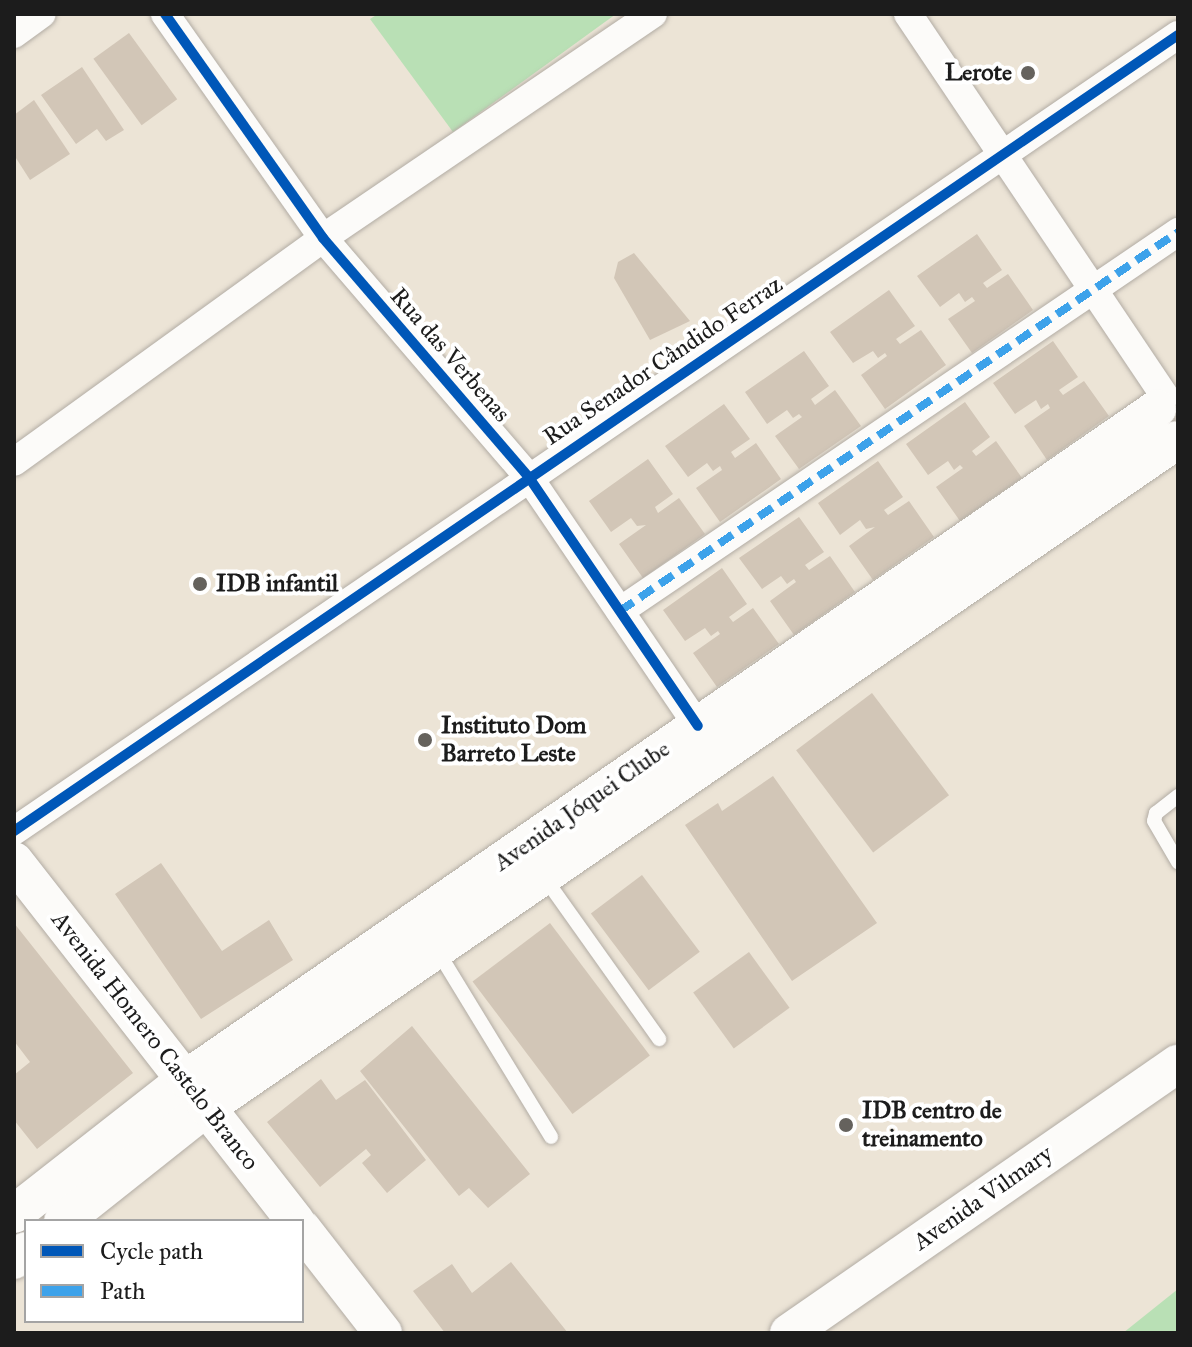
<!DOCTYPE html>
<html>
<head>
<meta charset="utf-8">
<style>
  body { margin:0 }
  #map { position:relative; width:1192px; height:1347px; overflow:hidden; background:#ece4d6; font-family:"IM FELL Great Primer",serif }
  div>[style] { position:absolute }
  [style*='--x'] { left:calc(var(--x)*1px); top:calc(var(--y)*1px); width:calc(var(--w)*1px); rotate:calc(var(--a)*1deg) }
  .green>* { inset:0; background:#b9e0b5 }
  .building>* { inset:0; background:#d2c6b7; transform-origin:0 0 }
  .roads { filter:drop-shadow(0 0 2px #b2aca4) drop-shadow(0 0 2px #b2aca4) }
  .lane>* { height:14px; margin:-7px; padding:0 7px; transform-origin:7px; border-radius:7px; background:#fcfbf9 }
  .street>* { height:28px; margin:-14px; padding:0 14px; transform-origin:14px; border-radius:14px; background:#fcfbf9 }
  .secondary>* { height:38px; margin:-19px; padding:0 19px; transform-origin:19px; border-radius:19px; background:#fcfbf9 }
  .quiet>* { height:8px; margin-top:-4px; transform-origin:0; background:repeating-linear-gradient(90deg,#3da2ea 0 16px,transparent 0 24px) }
  .cycleway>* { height:10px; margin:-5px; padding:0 5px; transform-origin:5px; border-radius:5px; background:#0057b8 }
  .dots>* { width:22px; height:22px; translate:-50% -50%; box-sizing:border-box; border:4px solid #fff; border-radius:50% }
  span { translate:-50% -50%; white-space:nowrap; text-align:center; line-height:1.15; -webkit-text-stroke:8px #fff; paint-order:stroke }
  .poi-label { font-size:24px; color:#1c1c1c; font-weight:700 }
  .right { translate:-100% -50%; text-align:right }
  .left { translate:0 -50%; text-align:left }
  .street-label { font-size:24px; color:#1c1c1c }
  .frame { position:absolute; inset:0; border:16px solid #1c1c1c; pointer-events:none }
  .legend { position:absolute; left:24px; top:1219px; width:280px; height:104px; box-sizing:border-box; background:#fff; border:2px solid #a4a4a4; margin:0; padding:10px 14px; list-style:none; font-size:24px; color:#1c1c1c }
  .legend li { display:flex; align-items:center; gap:16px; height:40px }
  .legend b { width:40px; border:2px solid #a4a4a4 }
</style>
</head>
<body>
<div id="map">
  <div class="green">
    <div style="clip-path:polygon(378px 14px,616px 14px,453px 132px,370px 19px)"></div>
    <div style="clip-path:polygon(1178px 1289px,1178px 1333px,1123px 1333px)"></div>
  </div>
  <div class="building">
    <div style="left:129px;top:33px;width:82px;height:44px;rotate:54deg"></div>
    <div style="clip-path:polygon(82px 67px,124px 130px,106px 141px,97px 129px,76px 144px,41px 95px)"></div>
    <div style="clip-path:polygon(34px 100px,70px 154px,30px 180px,14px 155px,14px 115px)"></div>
    <div style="clip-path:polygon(977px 234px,1002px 270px,983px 283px,987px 288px,1008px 274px,1033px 310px,972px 353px,948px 319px,975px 301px,972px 297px,965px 302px,959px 293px,940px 307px,917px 276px)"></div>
    <div style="clip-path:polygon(634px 253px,690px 321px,650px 340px,614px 278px,618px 262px)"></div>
    <div style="clip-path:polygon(889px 290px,915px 326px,896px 339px,900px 344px,921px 330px,946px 365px,885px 409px,861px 375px,887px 356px,885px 353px,878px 358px,873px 351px,853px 363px,830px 332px)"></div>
    <div style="clip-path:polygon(1053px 341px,1078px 377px,1059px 390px,1063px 395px,1084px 381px,1109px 416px,1047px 460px,1024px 426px,1050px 408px,1048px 404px,1041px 409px,1036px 400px,1015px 414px,993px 383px)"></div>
    <div style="clip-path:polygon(804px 351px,829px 386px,811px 399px,815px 405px,835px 390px,861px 426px,799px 469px,775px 436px,802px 417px,799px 414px,793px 418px,787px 410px,767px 424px,745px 392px)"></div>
    <div style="clip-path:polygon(965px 402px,990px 437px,972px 451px,976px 456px,996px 441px,1022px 478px,960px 521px,936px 487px,963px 468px,960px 465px,954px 470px,948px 461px,928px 475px,906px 444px)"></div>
    <div style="clip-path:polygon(724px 404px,750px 439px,731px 452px,735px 458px,756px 443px,781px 479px,720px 522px,696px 488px,722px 470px,720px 466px,713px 471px,707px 463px,688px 477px,665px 446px)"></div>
    <div style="clip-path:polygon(648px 459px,673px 494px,655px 507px,658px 513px,679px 498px,705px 534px,643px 578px,619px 544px,646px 525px,637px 526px,631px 518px,611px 532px,589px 501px)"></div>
    <div style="clip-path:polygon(878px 461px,903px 497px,884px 510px,888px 515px,909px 501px,934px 537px,873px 580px,849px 546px,875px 527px,866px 529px,860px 520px,840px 535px,818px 503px)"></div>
    <div style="clip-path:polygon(799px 517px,824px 552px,805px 565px,809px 570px,830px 556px,855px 592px,794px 635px,770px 601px,796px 582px,794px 579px,787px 584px,781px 576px,762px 589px,739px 558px)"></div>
    <div style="clip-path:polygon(722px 568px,747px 604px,729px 617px,733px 622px,753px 608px,779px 644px,717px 687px,693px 653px,720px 634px,718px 631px,711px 636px,705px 628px,685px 641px,663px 610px)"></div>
    <div style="left:872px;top:693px;width:128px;height:95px;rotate:53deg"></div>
    <div style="clip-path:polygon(773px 776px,877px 923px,792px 981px,685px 825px,718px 803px,722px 811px)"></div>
    <div style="clip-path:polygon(161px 863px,222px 951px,269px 920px,293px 960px,201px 1019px,115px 894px)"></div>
    <div style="left:642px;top:875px;width:96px;height:64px;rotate:53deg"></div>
    <div style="clip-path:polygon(14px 923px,133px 1073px,37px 1149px,14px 1120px,14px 1075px,30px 1062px,14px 1041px)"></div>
    <div style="left:550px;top:923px;width:166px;height:97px;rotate:53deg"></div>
    <div style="left:749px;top:952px;width:69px;height:69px;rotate:54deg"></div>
    <div style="clip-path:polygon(412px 1026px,530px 1174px,488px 1208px,469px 1188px,459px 1196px,360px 1071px)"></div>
    <div style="clip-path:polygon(321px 1079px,336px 1100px,365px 1080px,426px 1160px,387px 1193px,362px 1163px,371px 1155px,366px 1149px,320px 1187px,267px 1122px)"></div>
    <div style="clip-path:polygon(511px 1262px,568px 1333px,445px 1333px,413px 1291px,452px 1264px,472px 1293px)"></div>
  </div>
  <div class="roads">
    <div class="lane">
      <div style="--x:1178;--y:796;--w:28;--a:142"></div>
      <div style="--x:1156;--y:813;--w:8;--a:104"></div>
      <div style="--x:1154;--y:821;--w:48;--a:59.7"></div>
      <div style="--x:544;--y:877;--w:199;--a:54.6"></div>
      <div style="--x:437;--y:950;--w:219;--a:58.6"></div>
    </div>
    <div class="street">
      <div style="--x:165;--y:14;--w:274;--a:54.8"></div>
      <div style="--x:323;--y:238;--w:314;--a:49.3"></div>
      <div style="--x:528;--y:476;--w:302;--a:55.8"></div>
      <div style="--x:908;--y:14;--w:460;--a:56.1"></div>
      <div style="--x:14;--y:34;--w:34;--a:-36"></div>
      <div style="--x:14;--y:462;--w:382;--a:-35.9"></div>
      <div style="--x:323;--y:238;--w:399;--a:-34.2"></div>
      <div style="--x:620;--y:611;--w:675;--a:-34.18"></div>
      <div style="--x:14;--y:831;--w:1410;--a:-34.37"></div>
    </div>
    <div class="secondary">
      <div style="--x:14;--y:861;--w:457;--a:52"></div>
      <div style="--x:14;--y:1214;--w:219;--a:-38.1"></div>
      <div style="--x:186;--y:1079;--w:1180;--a:-34.61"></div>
      <div style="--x:63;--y:1221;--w:184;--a:-38.4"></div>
      <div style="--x:207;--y:1107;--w:1177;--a:-34.51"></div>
      <div style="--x:302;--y:1229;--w:132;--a:52.1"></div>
      <div style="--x:14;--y:1260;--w:15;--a:-37"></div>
      <div style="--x:789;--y:1333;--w:473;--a:-34.7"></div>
    </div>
  </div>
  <div class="quiet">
    <div style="--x:620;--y:611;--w:675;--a:-34.18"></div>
  </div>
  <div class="cycleway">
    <div style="--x:165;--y:14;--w:274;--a:54.8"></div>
    <div style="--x:323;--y:238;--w:314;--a:49.3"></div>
    <div style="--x:528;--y:476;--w:302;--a:55.8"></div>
    <div style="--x:14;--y:831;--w:1410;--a:-34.37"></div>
  </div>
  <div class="dots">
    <div style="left:1028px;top:73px;background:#65625d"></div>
    <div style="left:200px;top:584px;background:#65625d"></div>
    <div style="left:425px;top:740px;background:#65625d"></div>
    <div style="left:846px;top:1125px;background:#65625d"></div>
  </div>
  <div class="poi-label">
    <span class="right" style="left:1012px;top:73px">Lerote</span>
    <span class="left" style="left:216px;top:584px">IDB infantil</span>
    <span class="left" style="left:441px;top:740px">Instituto Dom<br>Barreto Leste</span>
    <span class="left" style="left:862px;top:1125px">IDB centro de<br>treinamento</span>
  </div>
  <div class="street-label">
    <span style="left:450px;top:355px;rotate:49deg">Rua das Verbenas</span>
    <span style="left:663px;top:361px;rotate:-34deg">Rua Senador Cândido Ferraz</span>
    <span style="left:582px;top:806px;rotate:-35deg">Avenida Jóquei Clube</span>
    <span style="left:155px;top:1041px;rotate:52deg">Avenida Homero Castelo Branco</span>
    <span style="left:983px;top:1198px;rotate:-35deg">Avenida Vilmary</span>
  </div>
  <div class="frame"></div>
  <ul class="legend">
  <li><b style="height:10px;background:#0057b8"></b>Cycle path</li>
  <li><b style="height:10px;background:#3da2ea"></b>Path</li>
  </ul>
</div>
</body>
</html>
